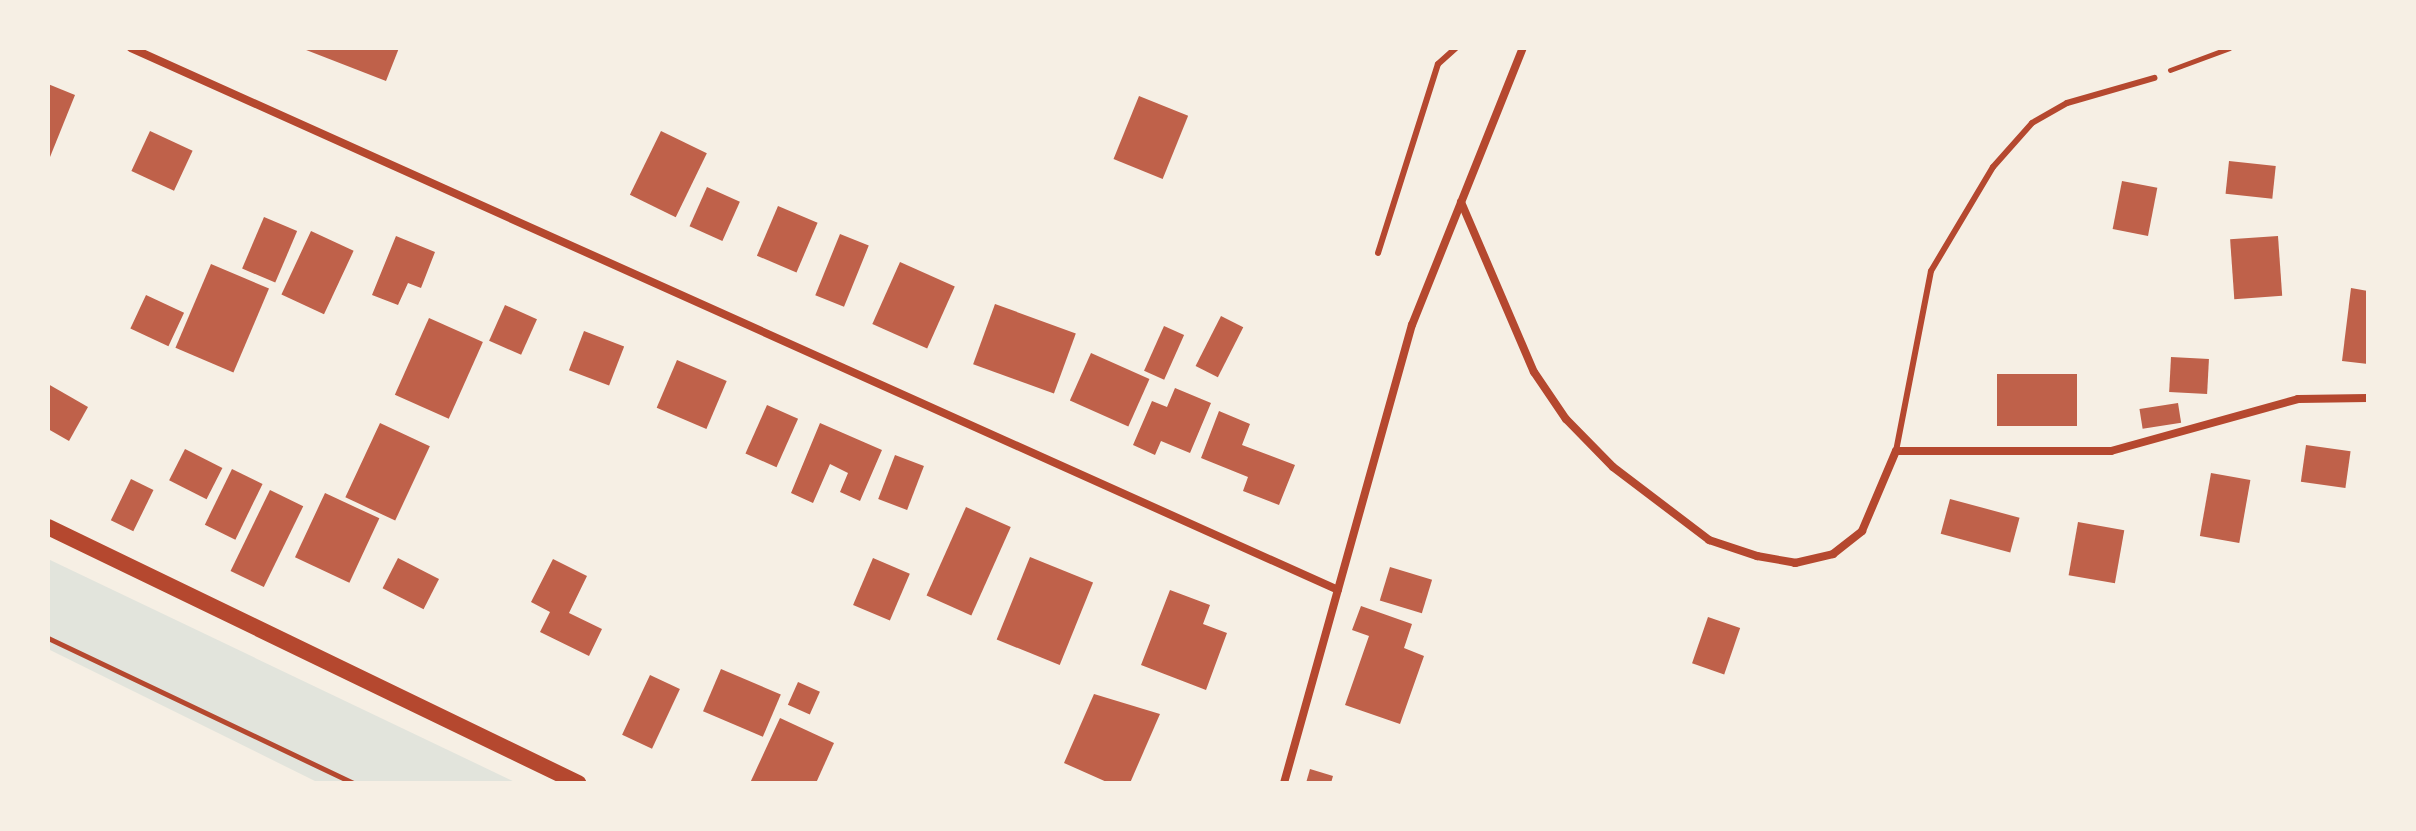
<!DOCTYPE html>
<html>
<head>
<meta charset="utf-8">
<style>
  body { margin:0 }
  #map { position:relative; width:2416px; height:831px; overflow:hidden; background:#f6efe4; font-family:"Golos Text",sans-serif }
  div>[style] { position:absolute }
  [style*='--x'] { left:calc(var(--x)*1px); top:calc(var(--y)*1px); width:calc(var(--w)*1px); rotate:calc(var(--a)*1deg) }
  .green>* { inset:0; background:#e2e4dc }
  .building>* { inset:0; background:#bf614a; transform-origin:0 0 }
  .path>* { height:5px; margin:-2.5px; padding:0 2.5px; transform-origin:2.5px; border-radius:2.5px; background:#b5482f }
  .service>* { height:6px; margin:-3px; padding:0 3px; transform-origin:3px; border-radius:3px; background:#b5482f }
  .minor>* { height:8px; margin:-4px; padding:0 4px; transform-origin:4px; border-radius:4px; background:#b5482f }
  .secondary>* { height:16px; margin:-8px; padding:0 8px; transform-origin:8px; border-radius:8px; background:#b5482f }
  span { translate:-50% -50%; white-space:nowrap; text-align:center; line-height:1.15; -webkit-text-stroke:8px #f6efe4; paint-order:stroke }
  .frame { position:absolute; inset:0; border:50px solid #f6efe4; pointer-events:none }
</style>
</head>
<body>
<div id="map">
  <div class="green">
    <div style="clip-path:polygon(48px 559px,517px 783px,319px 783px,48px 649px)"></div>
  </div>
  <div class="building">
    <div style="clip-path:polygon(301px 48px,399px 48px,386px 81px)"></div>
    <div style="clip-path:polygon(48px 84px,75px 95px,48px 162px)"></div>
    <div style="left:1139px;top:96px;width:53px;height:68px;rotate:22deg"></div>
    <div style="left:150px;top:131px;width:47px;height:44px;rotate:25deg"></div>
    <div style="left:661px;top:131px;width:51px;height:71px;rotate:26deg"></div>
    <div style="left:2229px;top:161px;width:47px;height:33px;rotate:6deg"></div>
    <div style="left:2122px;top:181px;width:36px;height:49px;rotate:11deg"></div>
    <div style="left:707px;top:187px;width:36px;height:43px;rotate:24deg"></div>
    <div style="left:778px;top:206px;width:43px;height:54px;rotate:23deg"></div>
    <div style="left:264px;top:217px;width:36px;height:56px;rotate:23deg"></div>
    <div style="left:311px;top:231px;width:47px;height:70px;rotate:25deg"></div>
    <div style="left:840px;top:234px;width:31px;height:66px;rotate:22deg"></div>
    <div style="clip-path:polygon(396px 236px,435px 252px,421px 288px,408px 283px,398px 305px,372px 295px)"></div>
    <div style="left:2278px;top:236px;width:60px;height:48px;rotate:86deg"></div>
    <div style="left:900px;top:262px;width:60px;height:68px;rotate:24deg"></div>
    <div style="left:211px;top:264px;width:63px;height:91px;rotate:23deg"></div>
    <div style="clip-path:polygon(2351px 288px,2368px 291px,2368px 364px,2342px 361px)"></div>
    <div style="left:146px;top:295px;width:42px;height:37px;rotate:25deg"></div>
    <div style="left:995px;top:304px;width:86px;height:64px;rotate:20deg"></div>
    <div style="left:505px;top:305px;width:35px;height:39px;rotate:24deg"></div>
    <div style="left:1221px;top:316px;width:25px;height:56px;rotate:27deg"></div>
    <div style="left:429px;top:318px;width:59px;height:84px;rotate:24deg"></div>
    <div style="left:1164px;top:326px;width:22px;height:49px;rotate:24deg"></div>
    <div style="left:584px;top:331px;width:43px;height:42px;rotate:21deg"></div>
    <div style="left:1091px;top:353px;width:64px;height:52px;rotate:24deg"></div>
    <div style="left:2171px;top:357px;width:38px;height:35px;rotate:3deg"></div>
    <div style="left:677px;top:360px;width:54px;height:52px;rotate:23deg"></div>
    <div style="left:1997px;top:374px;width:80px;height:52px"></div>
    <div style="clip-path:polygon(48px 384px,88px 407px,69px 441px,48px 429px)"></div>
    <div style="clip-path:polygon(1175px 388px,1211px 403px,1190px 453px,1161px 441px,1155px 455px,1133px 445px,1152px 401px,1167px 407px)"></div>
    <div style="left:2178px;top:403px;width:20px;height:39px;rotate:81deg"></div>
    <div style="left:767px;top:405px;width:34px;height:53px;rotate:24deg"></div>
    <div style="clip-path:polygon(1219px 411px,1250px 424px,1242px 445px,1295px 465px,1279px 505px,1243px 491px,1248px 477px,1201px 458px)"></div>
    <div style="left:380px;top:423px;width:55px;height:82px;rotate:25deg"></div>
    <div style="clip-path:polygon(820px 423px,882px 450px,860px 501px,840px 492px,848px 473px,830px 464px,813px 503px,791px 493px)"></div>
    <div style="left:2306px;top:445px;width:45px;height:37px;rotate:8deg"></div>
    <div style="left:185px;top:449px;width:42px;height:35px;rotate:27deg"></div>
    <div style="left:895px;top:455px;width:31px;height:47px;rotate:21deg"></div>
    <div style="left:232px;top:469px;width:34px;height:62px;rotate:26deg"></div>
    <div style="left:2211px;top:473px;width:40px;height:64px;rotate:10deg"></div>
    <div style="left:131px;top:479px;width:25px;height:46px;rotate:26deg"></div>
    <div style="left:270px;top:490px;width:37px;height:90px;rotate:26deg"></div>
    <div style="left:325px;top:493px;width:60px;height:71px;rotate:25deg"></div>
    <div style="left:1950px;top:499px;width:72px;height:36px;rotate:15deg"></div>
    <div style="left:966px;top:507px;width:49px;height:97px;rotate:24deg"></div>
    <div style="left:2078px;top:522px;width:47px;height:54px;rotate:10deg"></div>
    <div style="left:1030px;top:557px;width:68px;height:89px;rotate:22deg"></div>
    <div style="left:398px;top:558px;width:46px;height:34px;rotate:27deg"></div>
    <div style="left:873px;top:558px;width:40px;height:51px;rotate:23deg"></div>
    <div style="clip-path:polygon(553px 559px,587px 576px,569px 613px,602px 629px,589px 656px,540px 632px,550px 612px,531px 602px)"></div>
    <div style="left:1390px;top:567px;width:44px;height:35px;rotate:17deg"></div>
    <div style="clip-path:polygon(1170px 590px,1210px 605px,1203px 624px,1227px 633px,1206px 690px,1141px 665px)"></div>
    <div style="clip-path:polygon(1361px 606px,1412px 624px,1404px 648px,1424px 656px,1400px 724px,1345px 705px,1369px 636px,1352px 630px)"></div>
    <div style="left:1708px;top:617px;width:34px;height:49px;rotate:19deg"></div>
    <div style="left:721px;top:669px;width:65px;height:46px;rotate:23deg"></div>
    <div style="left:650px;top:675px;width:33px;height:66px;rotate:25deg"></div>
    <div style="left:798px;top:682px;width:24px;height:25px;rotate:24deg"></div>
    <div style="clip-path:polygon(1094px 694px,1160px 714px,1130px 783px,1109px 783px,1064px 763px)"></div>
    <div style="clip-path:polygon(780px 718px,834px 743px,816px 783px,750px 783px)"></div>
    <div style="clip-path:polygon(1310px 769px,1333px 776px,1331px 783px,1306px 783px)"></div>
  </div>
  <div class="path">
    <div style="--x:2170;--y:70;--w:63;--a:-20.4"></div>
    <div style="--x:48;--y:638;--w:338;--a:25.4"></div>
  </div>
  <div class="service">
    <div style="--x:1378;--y:253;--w:198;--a:-72.4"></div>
    <div style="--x:1438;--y:64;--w:24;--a:-42"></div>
    <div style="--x:1896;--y:451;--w:183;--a:-79"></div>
    <div style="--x:1931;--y:271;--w:121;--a:-59.2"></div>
    <div style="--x:1993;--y:167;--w:59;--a:-48.4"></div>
    <div style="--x:2032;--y:123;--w:40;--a:-29.7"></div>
    <div style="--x:2067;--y:103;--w:91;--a:-16"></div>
  </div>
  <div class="minor">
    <div style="--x:131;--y:48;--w:1323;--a:24.18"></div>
    <div style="--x:1461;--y:202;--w:185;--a:66.8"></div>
    <div style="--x:1534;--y:372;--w:57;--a:55.8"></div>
    <div style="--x:1566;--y:419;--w:67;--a:45.6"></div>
    <div style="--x:1613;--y:467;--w:121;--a:37.2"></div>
    <div style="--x:1709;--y:540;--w:51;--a:18.4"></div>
    <div style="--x:1757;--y:556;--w:39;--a:10"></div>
    <div style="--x:1795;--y:563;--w:39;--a:-13"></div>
    <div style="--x:1833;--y:554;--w:37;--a:-38"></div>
    <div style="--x:1862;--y:531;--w:87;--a:-67"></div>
    <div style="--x:1896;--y:451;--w:215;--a:0"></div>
    <div style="--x:2111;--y:451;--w:194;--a:-15.5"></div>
    <div style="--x:2298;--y:399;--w:70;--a:-0.8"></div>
    <div style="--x:1284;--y:783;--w:476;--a:-74.4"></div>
    <div style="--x:1412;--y:325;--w:298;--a:-68.2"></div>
  </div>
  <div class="secondary">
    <div style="--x:48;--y:527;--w:589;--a:25.78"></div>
  </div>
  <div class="frame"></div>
</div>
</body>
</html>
